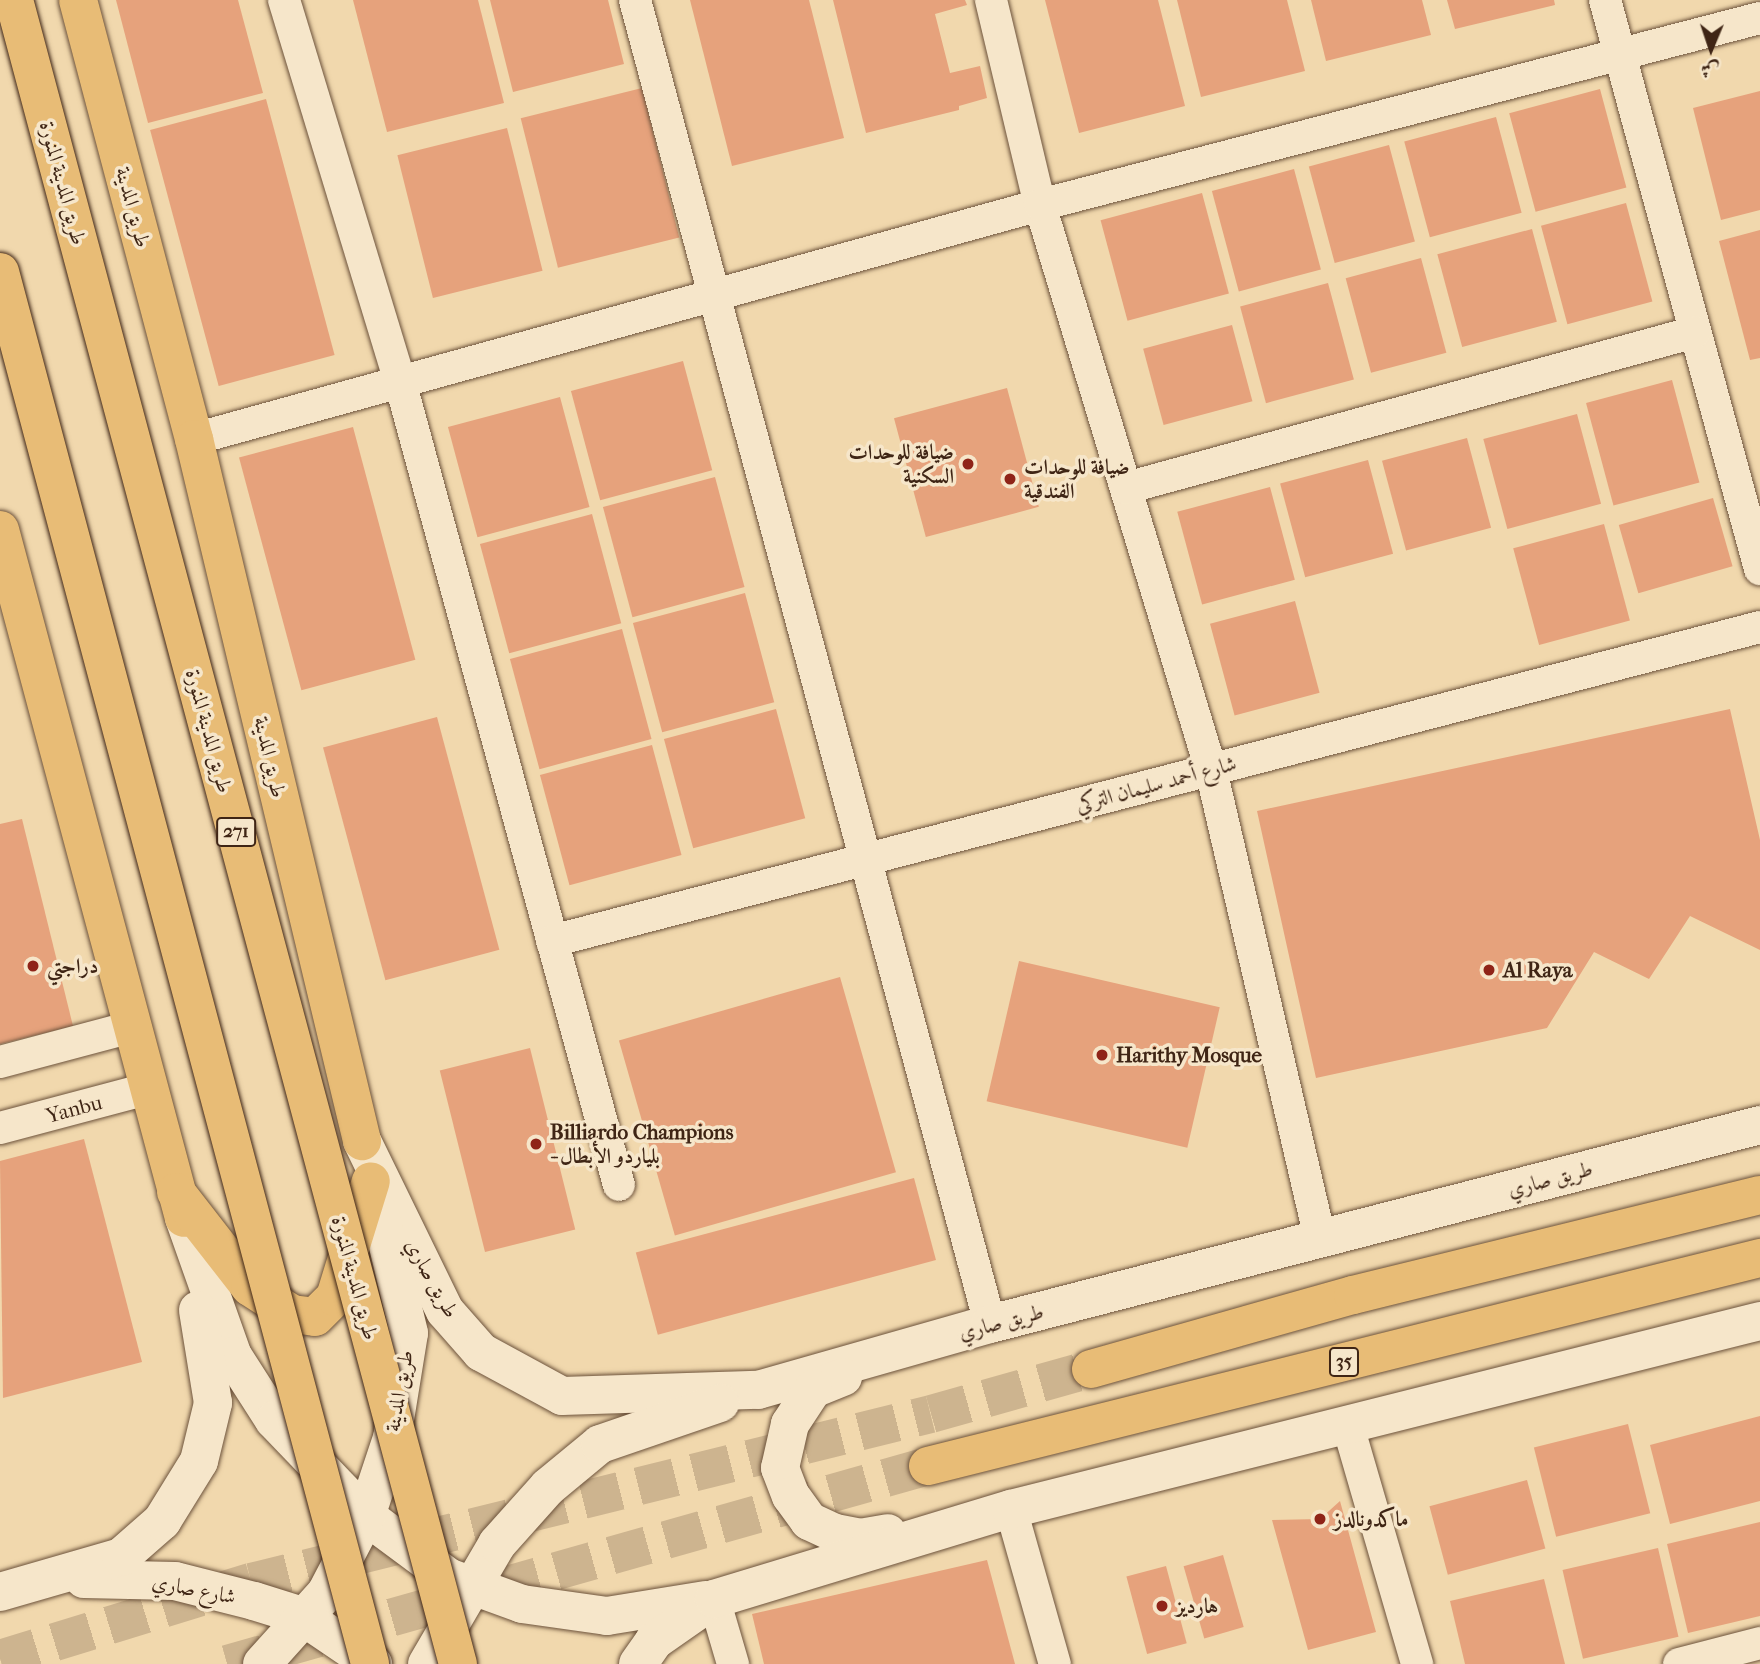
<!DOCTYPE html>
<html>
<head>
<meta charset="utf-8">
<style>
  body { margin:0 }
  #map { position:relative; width:1760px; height:1664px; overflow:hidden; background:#f1d8ad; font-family:"IM FELL French Canon",Amiri,serif }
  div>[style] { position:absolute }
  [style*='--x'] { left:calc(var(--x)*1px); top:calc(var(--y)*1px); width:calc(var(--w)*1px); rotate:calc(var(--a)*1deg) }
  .building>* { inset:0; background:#e6a27c; transform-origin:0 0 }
  .primary-tunnel>* { height:38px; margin-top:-19px; transform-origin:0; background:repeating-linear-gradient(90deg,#cdb48f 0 38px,transparent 0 57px) }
  .roads { filter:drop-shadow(0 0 2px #6c523b) drop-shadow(0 0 2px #6c523b) }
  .minor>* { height:32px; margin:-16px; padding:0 16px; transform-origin:16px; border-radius:16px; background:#f6e6ca }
  .secondary>* { height:38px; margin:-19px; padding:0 19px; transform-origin:19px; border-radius:19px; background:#f6e6ca }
  .primary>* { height:38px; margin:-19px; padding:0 19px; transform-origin:19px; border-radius:19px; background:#e8bc76 }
  .bridges { filter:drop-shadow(0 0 2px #3f2515) drop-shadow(0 0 2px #3f2515) }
  .motorway-bridge>* { height:38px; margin:-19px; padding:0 19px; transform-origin:19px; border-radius:19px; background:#e8bc76 }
  .dots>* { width:19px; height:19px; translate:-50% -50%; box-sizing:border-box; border:4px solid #f6e6ca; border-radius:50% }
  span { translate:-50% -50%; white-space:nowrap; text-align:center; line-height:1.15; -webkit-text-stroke:7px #f6e6ca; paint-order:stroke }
  .shield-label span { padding:2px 5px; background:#f6e6ca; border:2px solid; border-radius:5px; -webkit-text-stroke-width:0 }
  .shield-label { font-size:19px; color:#3f2515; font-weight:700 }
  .street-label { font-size:21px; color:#3f2515 }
  .poi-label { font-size:21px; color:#3f2515; font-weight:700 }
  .right { translate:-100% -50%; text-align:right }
  .left { translate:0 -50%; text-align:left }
  .north { position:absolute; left:1676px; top:14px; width:70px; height:70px; -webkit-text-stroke:5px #f6e6ca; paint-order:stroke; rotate:182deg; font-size:19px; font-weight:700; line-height:28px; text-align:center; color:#3f2515 }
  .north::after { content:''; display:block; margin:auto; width:24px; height:32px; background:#3f2515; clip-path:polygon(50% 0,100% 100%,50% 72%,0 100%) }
</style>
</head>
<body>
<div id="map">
  <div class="building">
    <div style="clip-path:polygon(116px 0,238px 0,263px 93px,148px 123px)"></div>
    <div style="clip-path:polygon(353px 0,478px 0,504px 103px,387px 132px)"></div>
    <div style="clip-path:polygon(490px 0,608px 0,624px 64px,513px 92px)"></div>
    <div style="clip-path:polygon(690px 0,809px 0,844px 138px,732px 166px)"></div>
    <div style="clip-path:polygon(833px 0,965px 0,967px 5px,935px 14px,950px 73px,980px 66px,987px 98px,959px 106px,959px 110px,866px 133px)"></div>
    <div style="clip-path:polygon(1045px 0,1158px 0,1185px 106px,1079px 133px)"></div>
    <div style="clip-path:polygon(1177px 0,1287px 0,1305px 71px,1201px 97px)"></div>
    <div style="clip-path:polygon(1311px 0,1422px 0,1431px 35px,1326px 61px)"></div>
    <div style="clip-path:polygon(1447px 0,1554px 0,1555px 5px,1455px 29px)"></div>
    <div style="left:642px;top:88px;width:154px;height:125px;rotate:76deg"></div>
    <div style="left:1600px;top:89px;width:102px;height:94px;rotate:75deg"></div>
    <div style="clip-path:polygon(1760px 91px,1760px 210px,1721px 220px,1693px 108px)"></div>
    <div style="left:266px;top:99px;width:265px;height:120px;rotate:75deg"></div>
    <div style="left:1496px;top:117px;width:99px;height:95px;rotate:75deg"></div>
    <div style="left:507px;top:128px;width:147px;height:113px;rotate:76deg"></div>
    <div style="left:1389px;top:145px;width:100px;height:83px;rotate:75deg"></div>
    <div style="left:1294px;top:169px;width:104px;height:85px;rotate:75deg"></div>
    <div style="left:1202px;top:193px;width:104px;height:105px;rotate:75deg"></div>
    <div style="left:1626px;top:203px;width:102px;height:88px;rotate:75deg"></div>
    <div style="left:1532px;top:229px;width:96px;height:98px;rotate:75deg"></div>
    <div style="clip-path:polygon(1760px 230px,1760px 358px,1750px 360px,1719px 241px)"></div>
    <div style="left:1421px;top:258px;width:98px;height:78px;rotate:75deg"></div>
    <div style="left:1328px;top:283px;width:100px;height:91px;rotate:75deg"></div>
    <div style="left:1232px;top:325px;width:79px;height:92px;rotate:75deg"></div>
    <div style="left:683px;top:361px;width:113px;height:116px;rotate:75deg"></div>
    <div style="left:1672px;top:380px;width:106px;height:89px;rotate:75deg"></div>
    <div style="left:1007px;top:388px;width:123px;height:117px;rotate:75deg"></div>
    <div style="left:560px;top:397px;width:114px;height:116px;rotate:75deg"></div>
    <div style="left:1577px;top:414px;width:93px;height:97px;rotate:75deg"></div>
    <div style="left:353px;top:427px;width:241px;height:118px;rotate:75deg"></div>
    <div style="left:1467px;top:438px;width:93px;height:88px;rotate:75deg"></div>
    <div style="left:1368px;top:460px;width:97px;height:91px;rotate:75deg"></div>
    <div style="left:715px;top:477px;width:114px;height:116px;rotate:75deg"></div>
    <div style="left:1270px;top:487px;width:96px;height:96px;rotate:75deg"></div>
    <div style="left:1713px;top:498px;width:71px;height:98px;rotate:74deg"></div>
    <div style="left:592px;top:514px;width:113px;height:116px;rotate:75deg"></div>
    <div style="left:1604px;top:524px;width:100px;height:94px;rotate:75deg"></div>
    <div style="left:745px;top:593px;width:113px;height:116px;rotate:75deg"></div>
    <div style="left:1295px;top:601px;width:95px;height:88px;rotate:75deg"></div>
    <div style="left:622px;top:629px;width:114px;height:116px;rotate:75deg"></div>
    <div style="left:776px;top:709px;width:113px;height:116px;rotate:75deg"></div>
    <div style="clip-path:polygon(1730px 709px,1760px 840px,1760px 950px,1690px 916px,1649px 979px,1594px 952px,1547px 1028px,1316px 1078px,1257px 811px)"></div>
    <div style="left:437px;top:717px;width:241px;height:118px;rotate:75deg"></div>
    <div style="left:652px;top:745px;width:114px;height:116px;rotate:75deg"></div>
    <div style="clip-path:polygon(22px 819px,73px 1026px,0 1044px,0 824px)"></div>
    <div style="left:1019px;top:961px;width:206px;height:144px;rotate:13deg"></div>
    <div style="left:840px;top:977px;width:203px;height:230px;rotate:74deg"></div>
    <div style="left:530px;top:1048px;width:187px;height:93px;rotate:76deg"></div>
    <div style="clip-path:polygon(84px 1139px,142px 1362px,3px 1398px,0 1161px)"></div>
    <div style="left:914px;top:1178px;width:85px;height:288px;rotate:75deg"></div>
    <div style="clip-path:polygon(1760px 1416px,1760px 1501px,1670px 1524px,1650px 1445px)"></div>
    <div style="left:1628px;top:1424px;width:92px;height:97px;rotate:76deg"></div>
    <div style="left:1527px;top:1480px;width:71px;height:101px;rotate:75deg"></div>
    <div style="clip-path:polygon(1340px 1501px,1376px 1632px,1308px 1650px,1272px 1520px,1320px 1519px)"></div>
    <div style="clip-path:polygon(1760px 1522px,1760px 1616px,1688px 1633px,1667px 1544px)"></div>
    <div style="left:1658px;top:1548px;width:91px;height:98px;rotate:77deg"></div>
    <div style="left:1223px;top:1555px;width:75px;height:41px;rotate:74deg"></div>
    <div style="clip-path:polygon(987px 1560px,1015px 1664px,764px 1664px,752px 1614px)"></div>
    <div style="left:1166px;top:1566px;width:80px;height:41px;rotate:75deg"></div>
    <div style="clip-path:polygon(1544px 1579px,1565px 1664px,1465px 1664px,1450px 1601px)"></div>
  </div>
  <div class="primary-tunnel">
    <div style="--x:0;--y:1659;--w:263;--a:-17.1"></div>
    <div style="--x:251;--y:1582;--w:700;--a:-13.88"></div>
    <div style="--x:931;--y:1414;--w:166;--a:-15.7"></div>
    <div style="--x:227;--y:1664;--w:728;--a:-15.77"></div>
  </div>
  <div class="roads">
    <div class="minor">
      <div style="--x:284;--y:0;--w:402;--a:73.1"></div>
      <div style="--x:401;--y:385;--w:829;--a:74.76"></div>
      <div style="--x:635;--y:0;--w:1371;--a:74.99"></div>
      <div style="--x:991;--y:0;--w:211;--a:76.6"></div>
      <div style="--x:1040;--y:205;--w:590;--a:73.16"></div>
      <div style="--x:1211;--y:770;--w:481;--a:76.9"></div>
      <div style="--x:1605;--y:0;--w:590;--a:74.76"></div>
      <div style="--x:194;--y:439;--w:878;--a:-15.46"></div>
      <div style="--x:1040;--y:205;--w:744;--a:-14.56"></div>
      <div style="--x:1126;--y:488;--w:590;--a:-15.33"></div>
      <div style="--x:552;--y:941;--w:1248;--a:-14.57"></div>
      <div style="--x:0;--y:1062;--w:137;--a:-14.9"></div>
      <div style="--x:0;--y:1128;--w:152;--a:-14.9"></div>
      <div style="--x:1348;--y:1426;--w:248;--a:73.8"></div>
      <div style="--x:1011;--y:1509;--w:161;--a:74.2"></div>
      <div style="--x:714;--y:1599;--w:68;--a:73.7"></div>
      <div style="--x:1679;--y:1664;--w:84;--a:-14.5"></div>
    </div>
    <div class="secondary">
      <div style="--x:362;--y:1141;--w:189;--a:64"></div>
      <div style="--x:445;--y:1311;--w:55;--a:48.7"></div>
      <div style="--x:481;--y:1352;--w:92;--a:28.5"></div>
      <div style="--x:562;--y:1396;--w:196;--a:-1.8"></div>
      <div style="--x:758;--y:1390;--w:241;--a:-15.9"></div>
      <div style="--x:990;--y:1324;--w:795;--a:-14.49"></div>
      <div style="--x:184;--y:1218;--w:146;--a:70.5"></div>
      <div style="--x:233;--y:1356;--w:76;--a:57.4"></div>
      <div style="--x:274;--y:1420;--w:133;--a:46.2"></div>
      <div style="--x:366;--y:1516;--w:102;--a:36.6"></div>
      <div style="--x:448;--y:1577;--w:79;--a:20"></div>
      <div style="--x:522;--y:1604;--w:86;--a:8"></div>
      <div style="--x:607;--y:1616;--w:100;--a:-9.2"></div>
      <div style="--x:843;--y:1377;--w:32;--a:158"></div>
      <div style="--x:813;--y:1389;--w:42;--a:123.3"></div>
      <div style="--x:790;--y:1424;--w:45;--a:102.8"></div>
      <div style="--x:780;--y:1468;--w:30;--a:69"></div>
      <div style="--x:791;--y:1496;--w:31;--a:54"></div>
      <div style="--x:809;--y:1521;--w:29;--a:25"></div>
      <div style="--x:835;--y:1533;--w:25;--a:11"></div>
      <div style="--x:860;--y:1538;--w:28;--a:-10"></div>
      <div style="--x:84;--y:1579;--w:91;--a:1.3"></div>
      <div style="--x:175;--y:1581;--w:81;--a:14.2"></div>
      <div style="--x:254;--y:1601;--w:50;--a:17.4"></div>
      <div style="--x:302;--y:1616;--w:86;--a:34.1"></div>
      <div style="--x:0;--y:1592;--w:126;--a:-16.1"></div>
      <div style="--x:121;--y:1557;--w:55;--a:-41.3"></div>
      <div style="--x:162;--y:1521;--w:70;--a:-58.3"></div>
      <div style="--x:199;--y:1461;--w:60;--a:-76.4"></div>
      <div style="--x:213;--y:1403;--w:94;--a:-99.2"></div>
      <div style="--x:262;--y:1664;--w:96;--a:-48"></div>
      <div style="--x:326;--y:1593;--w:87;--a:-62.5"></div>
      <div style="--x:366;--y:1516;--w:82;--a:-71.6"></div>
      <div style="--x:392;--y:1438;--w:106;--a:-80.8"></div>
      <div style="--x:409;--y:1333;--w:123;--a:-103.6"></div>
      <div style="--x:427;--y:1664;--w:139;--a:-59.7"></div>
      <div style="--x:497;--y:1544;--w:76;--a:-48.2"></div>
      <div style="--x:548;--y:1487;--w:67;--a:-39.6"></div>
      <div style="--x:600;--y:1444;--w:127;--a:-18.9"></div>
      <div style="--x:638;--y:1664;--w:28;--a:-55"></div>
      <div style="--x:654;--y:1641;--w:73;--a:-35"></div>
      <div style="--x:714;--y:1599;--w:310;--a:-16.9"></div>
      <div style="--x:1011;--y:1509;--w:772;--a:-14.09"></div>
    </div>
    <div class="primary">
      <div style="--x:78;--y:0;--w:454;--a:75.2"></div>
      <div style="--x:194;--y:439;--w:722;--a:76.54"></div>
      <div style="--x:0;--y:530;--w:712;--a:75.03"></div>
      <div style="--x:176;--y:1192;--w:120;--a:52.1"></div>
      <div style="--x:250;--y:1287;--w:50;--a:32.7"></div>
      <div style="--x:292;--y:1314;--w:23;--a:7"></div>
      <div style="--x:315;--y:1317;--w:28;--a:-45"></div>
      <div style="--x:335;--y:1297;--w:121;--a:-72.8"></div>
      <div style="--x:1091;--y:1369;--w:272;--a:-15.8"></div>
      <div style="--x:1353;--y:1295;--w:419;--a:-13.8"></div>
      <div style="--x:928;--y:1466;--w:858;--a:-14.04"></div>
    </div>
  </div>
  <div class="bridges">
    <div class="motorway-bridge">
      <div style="--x:14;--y:0;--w:1722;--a:75.06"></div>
      <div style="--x:0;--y:272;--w:1440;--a:75.11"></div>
    </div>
  </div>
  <div class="dots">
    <div style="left:968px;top:464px;background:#8f2418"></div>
    <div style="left:1010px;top:479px;background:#8f2418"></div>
    <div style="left:33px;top:966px;background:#8f2418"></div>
    <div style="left:1489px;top:970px;background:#8f2418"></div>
    <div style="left:1102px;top:1055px;background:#8f2418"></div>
    <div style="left:536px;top:1144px;background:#8f2418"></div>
    <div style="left:1320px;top:1519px;background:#8f2418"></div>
    <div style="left:1162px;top:1606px;background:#8f2418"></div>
  </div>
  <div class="shield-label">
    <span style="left:236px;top:832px">271</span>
    <span style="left:1344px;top:1362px">35</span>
  </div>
  <div class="street-label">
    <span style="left:63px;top:183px;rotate:75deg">طريق المدينة المنورة</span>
    <span style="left:133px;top:207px;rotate:75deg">طريق المدينة</span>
    <span style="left:209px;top:731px;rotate:75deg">طريق المدينة المنورة</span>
    <span style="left:270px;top:757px;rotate:77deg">طريق المدينة</span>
    <span style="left:1156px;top:784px;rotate:-15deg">شارع أحمد سليمان التركي</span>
    <span style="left:74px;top:1109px;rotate:-15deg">Yanbu</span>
    <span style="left:1550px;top:1179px;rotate:-15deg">طريق صاري</span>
    <span style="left:355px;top:1278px;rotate:75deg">طريق المدينة المنورة</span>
    <span style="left:432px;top:1278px;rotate:61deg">طريق صاري</span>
    <span style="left:1001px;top:1322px;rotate:-15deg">طريق صاري</span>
    <span style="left:399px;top:1391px;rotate:-80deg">طريق المدينة</span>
    <span style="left:194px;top:1589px;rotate:11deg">شارع صاري</span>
  </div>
  <div class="poi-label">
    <span class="right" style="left:954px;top:464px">ضيافة للوحدات<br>السكنية</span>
    <span class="left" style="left:1024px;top:479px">ضيافة للوحدات<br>الفندقية</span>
    <span class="left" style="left:47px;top:966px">دراجتي</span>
    <span class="left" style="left:1503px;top:970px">Al Raya</span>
    <span class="left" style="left:1116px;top:1055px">Harithy Mosque</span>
    <span class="left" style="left:550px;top:1144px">Billiardo Champions<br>- بلياردو الأبطال</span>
    <span class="left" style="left:1334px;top:1519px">ماكدونالدز</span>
    <span class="left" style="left:1176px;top:1606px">هارديز</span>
  </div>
  <div class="north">ش</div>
</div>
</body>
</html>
